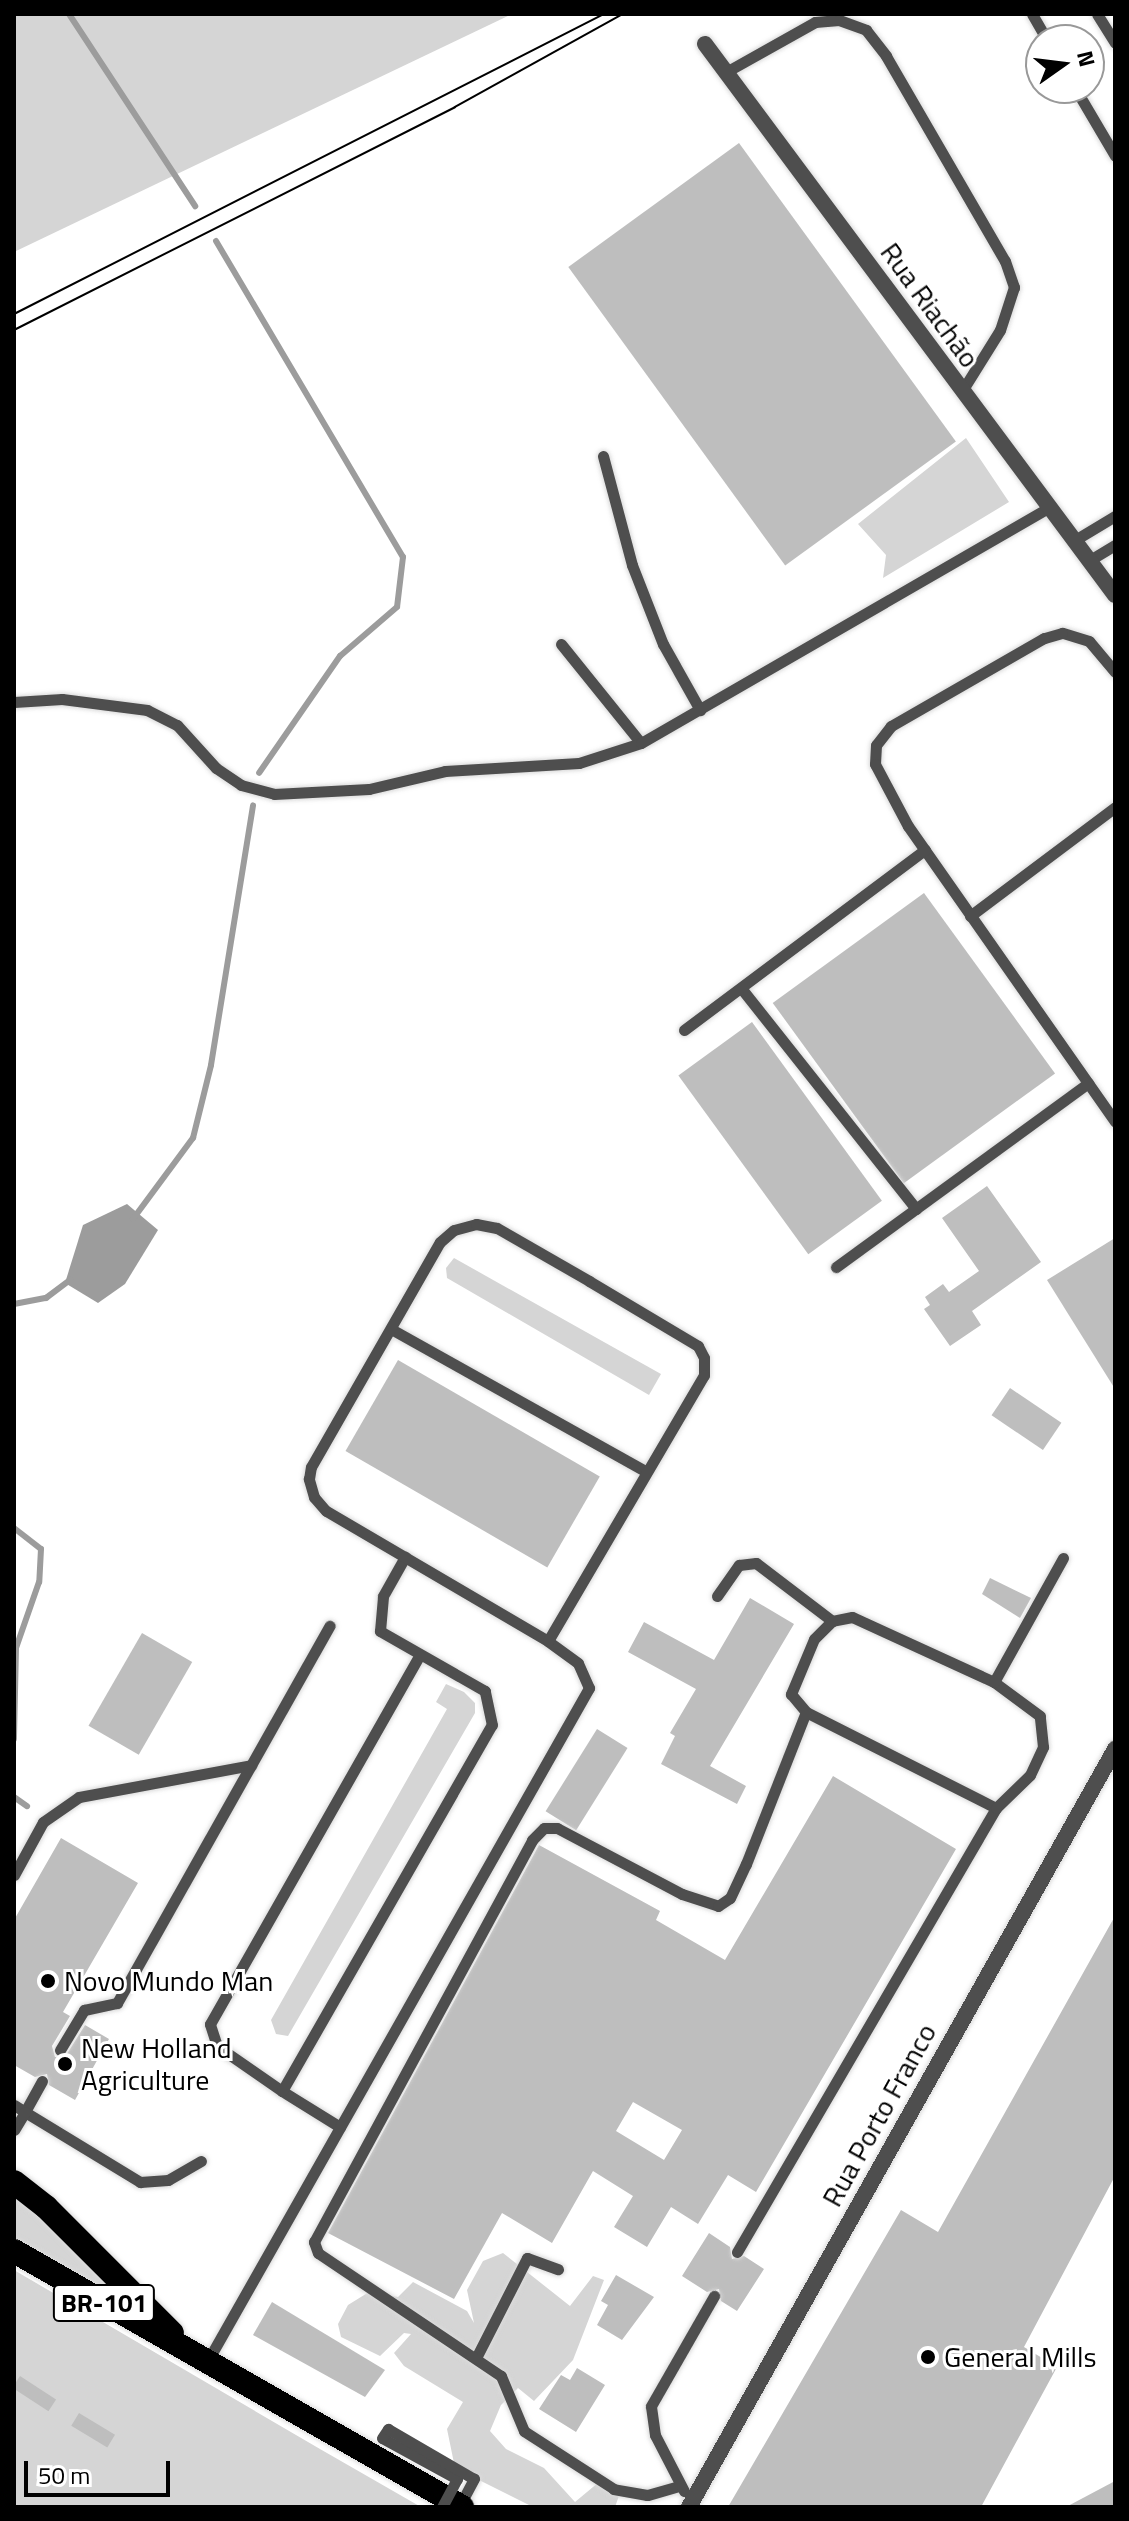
<!DOCTYPE html>
<html>
<head>
<meta charset="utf-8">
<style>
  body { margin:0 }
  #map { position:relative; width:1129px; height:2521px; overflow:hidden; background:#fff; font-family:"Titillium Web",sans-serif }
  div>[style] { position:absolute }
  [style*='--x'] { left:calc(var(--x)*1px); top:calc(var(--y)*1px); width:calc(var(--w)*1px); rotate:calc(var(--a)*1deg) }
  .green>* { inset:0; background:#d5d5d5 }
  .water>* { inset:0; background:#9c9c9c }
  .stream>* { height:6px; margin:-3px; padding:0 3px; transform-origin:3px; border-radius:3px; background:#9c9c9c }
  .building>* { inset:0; background:#bebebe; transform-origin:0 0 }
  .roads { filter:drop-shadow(0 0 2px #dbdbdb) drop-shadow(0 0 2px #dbdbdb) }
  .lane>* { height:11px; margin:-5.5px; padding:0 5.5px; transform-origin:5.5px; border-radius:5.5px; background:#4e4e4e }
  .street>* { height:16px; margin:-8px; padding:0 8px; transform-origin:8px; border-radius:8px; background:#4e4e4e }
  .highway>* { height:24px; margin:-12px; padding:0 12px; transform-origin:12px; border-radius:12px; background:#000 }
  .tram>* { height:2px; margin:-1px; padding:0 1px; transform-origin:1px; border-radius:1px; background:#000 }
  .lane-bridge>* { height:11px; margin:-5.5px; padding:0 5.5px; transform-origin:5.5px; border-radius:5.5px; background:#4e4e4e }
  .dots>* { width:22px; height:22px; translate:-50% -50%; box-sizing:border-box; border:4px solid #fff; border-radius:50% }
  span { translate:-50% -50%; white-space:nowrap; text-align:center; line-height:1.15; -webkit-text-stroke:6px #fff; paint-order:stroke }
  .shield-label span { padding:2px 6px; background:#fff; border:2px solid; border-radius:6px; -webkit-text-stroke-width:0 }
  .shield-label { font-size:26px; color:#000; font-weight:700 }
  .street-label { font-size:28px; color:#000 }
  .poi-label { font-size:28px; color:#000 }
  .left { translate:0 -50%; text-align:left }
  .frame { position:absolute; inset:0; border:16px solid #000; pointer-events:none }
  .north { position:absolute; left:1025px; top:24px; width:80px; height:80px; box-sizing:border-box; background:#fff; border:2px solid #999; border-radius:50%; rotate:76deg; font-size:22px; font-weight:700; line-height:32px; text-align:center; color:#000 }
  .north::after { content:''; display:block; margin:auto; width:28px; height:36px; background:#000; clip-path:polygon(50% 0,100% 100%,50% 72%,0 100%) }
  .scale { position:absolute; left:24px; top:2461px; width:146px; height:36px; box-sizing:border-box; border:4px solid #000; border-top:0; padding-left:10px; font-size:24px; line-height:28px; white-space:nowrap; color:#000; -webkit-text-stroke:6px #fff; paint-order:stroke }
</style>
</head>
<body>
<div id="map">
  <div class="green">
    <div style="clip-path:polygon(14px 14px,512px 14px,14px 252px)"></div>
    <div style="clip-path:polygon(966px 438px,1009px 502px,883px 578px,886px 555px,858px 524px)"></div>
    <div style="clip-path:polygon(454px 1258px,661px 1374px,649px 1395px,447px 1278px,446px 1268px)"></div>
    <div style="clip-path:polygon(446px 1684px,464px 1692px,475px 1703px,475px 1713px,288px 2036px,276px 2034px,271px 2020px,447px 1709px,436px 1702px)"></div>
    <div style="clip-path:polygon(14px 2182px,193px 2355px,14px 2240px)"></div>
    <div style="clip-path:polygon(503px 2253px,570px 2306px,593px 2276px,604px 2280px,573px 2360px,534px 2401px,518px 2388px,501px 2405px,490px 2431px,506px 2449px,544px 2468px,575px 2502px,599px 2482px,621px 2490px,615px 2507px,533px 2507px,455px 2468px,447px 2429px,463px 2402px,404px 2366px,394px 2353px,411px 2334px,404px 2333px,380px 2356px,341px 2337px,338px 2324px,348px 2305px,369px 2292px,398px 2297px,413px 2282px,467px 2311px,474px 2323px,467px 2290px,483px 2261px)"></div>
    <div style="clip-path:polygon(14px 2270px,320px 2449px,421px 2507px,14px 2507px)"></div>
  </div>
  <div class="water">
    <div style="clip-path:polygon(127px 1204px,158px 1230px,125px 1284px,98px 1303px,65px 1283px,83px 1225px)"></div>
  </div>
  <div class="stream">
    <div style="--x:69;--y:14;--w:230;--a:56.7"></div>
    <div style="--x:216;--y:241;--w:367;--a:59.4"></div>
    <div style="--x:403;--y:557;--w:50;--a:96.8"></div>
    <div style="--x:397;--y:607;--w:75;--a:139.3"></div>
    <div style="--x:340;--y:656;--w:142;--a:124.7"></div>
    <div style="--x:133;--y:1219;--w:101;--a:-53.5"></div>
    <div style="--x:193;--y:1138;--w:75;--a:-76.1"></div>
    <div style="--x:211;--y:1065;--w:263;--a:-80.8"></div>
    <div style="--x:14;--y:1304;--w:33;--a:-11"></div>
    <div style="--x:46;--y:1298;--w:31;--a:-37"></div>
    <div style="--x:14;--y:1528;--w:34;--a:38"></div>
    <div style="--x:41;--y:1549;--w:33;--a:93"></div>
    <div style="--x:39;--y:1582;--w:70;--a:109.2"></div>
    <div style="--x:16;--y:1648;--w:91;--a:91.3"></div>
    <div style="--x:14;--y:1797;--w:16;--a:35"></div>
  </div>
  <div class="building">
    <div style="left:739px;top:143px;width:369px;height:211px;rotate:54deg"></div>
    <div style="left:924px;top:893px;width:223px;height:187px;rotate:54deg"></div>
    <div style="left:752px;top:1022px;width:221px;height:91px;rotate:54deg"></div>
    <div style="clip-path:polygon(987px 1186px,1041px 1262px,972px 1311px,981px 1325px,950px 1346px,924px 1309px,930px 1305px,925px 1297px,943px 1284px,949px 1292px,979px 1271px,942px 1218px)"></div>
    <div style="clip-path:polygon(1115px 1238px,1115px 1389px,1047px 1280px)"></div>
    <div style="left:398px;top:1360px;width:233px;height:105px;rotate:30deg"></div>
    <div style="left:1010px;top:1388px;width:62px;height:33px;rotate:34deg"></div>
    <div style="clip-path:polygon(990px 1578px,1031px 1598px,1020px 1618px,982px 1594px)"></div>
    <div style="clip-path:polygon(750px 1598px,794px 1624px,710px 1766px,746px 1786px,737px 1804px,661px 1764px,675px 1736px,670px 1733px,696px 1689px,628px 1652px,644px 1622px,714px 1660px)"></div>
    <div style="left:142px;top:1633px;width:58px;height:107px;rotate:30deg"></div>
    <div style="left:597px;top:1729px;width:36px;height:97px;rotate:32deg"></div>
    <div style="clip-path:polygon(evenodd,833px 1776px,956px 1849px,756px 2192px,728px 2175px,698px 2224px,671px 2207px,647px 2247px,614px 2227px,633px 2196px,593px 2171px,552px 2243px,502px 2213px,454px 2299px,328px 2233px,539px 1845px,660px 1911px,656px 1920px,725px 1960px,833px 1776px,633px 2102px,682px 2130px,664px 2160px,616px 2131px,633px 2102px)"></div>
    <div style="clip-path:polygon(61px 1838px,138px 1883px,63px 2012px,70px 2016px,52px 2046px,55px 2057px,65px 2057px,85px 2025px,109px 2039px,75px 2100px,49px 2085px,47px 2074px,35px 2077px,14px 2065px,14px 1920px)"></div>
    <div style="clip-path:polygon(1115px 1916px,1115px 2176px,1024px 2347px,1057px 2367px,981px 2507px,728px 2507px,901px 2210px,938px 2232px)"></div>
    <div style="clip-path:polygon(709px 2233px,730px 2247px,732px 2259px,744px 2256px,764px 2269px,737px 2311px,721px 2301px,719px 2289px,707px 2292px,682px 2276px)"></div>
    <div style="clip-path:polygon(616px 2275px,654px 2297px,622px 2340px,597px 2325px,608px 2305px,601px 2301px)"></div>
    <div style="clip-path:polygon(272px 2302px,385px 2370px,365px 2397px,253px 2335px)"></div>
    <div style="clip-path:polygon(577px 2368px,605px 2385px,576px 2432px,539px 2409px,561px 2375px,570px 2380px)"></div>
    <div style="left:20px;top:2376px;width:43px;height:14px;rotate:33deg"></div>
    <div style="left:79px;top:2413px;width:42px;height:15px;rotate:31deg"></div>
    <div style="clip-path:polygon(1115px 2481px,1115px 2507px,1066px 2507px)"></div>
  </div>
  <div class="roads">
    <div class="lane">
      <div style="--x:1032;--y:14;--w:30;--a:60"></div>
      <div style="--x:1097;--y:14;--w:34;--a:58"></div>
      <div style="--x:726;--y:72;--w:102;--a:-29.3"></div>
      <div style="--x:815;--y:22;--w:24;--a:-5"></div>
      <div style="--x:839;--y:20;--w:29;--a:20"></div>
      <div style="--x:866;--y:30;--w:33;--a:52"></div>
      <div style="--x:886;--y:56;--w:237;--a:59.9"></div>
      <div style="--x:1005;--y:261;--w:28;--a:71"></div>
      <div style="--x:1014;--y:287;--w:45;--a:108"></div>
      <div style="--x:1000;--y:330;--w:72;--a:121.9"></div>
      <div style="--x:1075;--y:88;--w:79;--a:59.5"></div>
      <div style="--x:603;--y:456;--w:113;--a:75.1"></div>
      <div style="--x:632;--y:565;--w:85;--a:68.6"></div>
      <div style="--x:663;--y:644;--w:76;--a:60.7"></div>
      <div style="--x:1075;--y:540;--w:47;--a:-31"></div>
      <div style="--x:1090;--y:560;--w:29;--a:-31"></div>
      <div style="--x:561;--y:644;--w:127;--a:51.1"></div>
      <div style="--x:1115;--y:672;--w:40;--a:-130"></div>
      <div style="--x:1089;--y:641;--w:28;--a:-163"></div>
      <div style="--x:1062;--y:633;--w:19;--a:164"></div>
      <div style="--x:1044;--y:638;--w:177;--a:150.1"></div>
      <div style="--x:891;--y:726;--w:24;--a:128"></div>
      <div style="--x:876;--y:745;--w:19;--a:93"></div>
      <div style="--x:875;--y:764;--w:70;--a:62"></div>
      <div style="--x:908;--y:826;--w:361;--a:55"></div>
      <div style="--x:14;--y:702;--w:48;--a:-3.6"></div>
      <div style="--x:62;--y:699;--w:86;--a:7.4"></div>
      <div style="--x:147;--y:710;--w:34;--a:27"></div>
      <div style="--x:177;--y:725;--w:58;--a:47.8"></div>
      <div style="--x:216;--y:768;--w:30;--a:34"></div>
      <div style="--x:241;--y:785;--w:34;--a:15"></div>
      <div style="--x:274;--y:794;--w:95;--a:-3"></div>
      <div style="--x:369;--y:789;--w:78;--a:-13.3"></div>
      <div style="--x:445;--y:771;--w:134;--a:-3.4"></div>
      <div style="--x:579;--y:763;--w:65;--a:-17.9"></div>
      <div style="--x:641;--y:743;--w:471;--a:-30"></div>
      <div style="--x:970;--y:916;--w:181;--a:-36.9"></div>
      <div style="--x:741;--y:988;--w:282;--a:51.6"></div>
      <div style="--x:684;--y:1030;--w:301;--a:-36.8"></div>
      <div style="--x:836;--y:1267;--w:312;--a:-36.1"></div>
      <div style="--x:391;--y:1329;--w:291;--a:29.2"></div>
      <div style="--x:717;--y:1596;--w:38;--a:-55"></div>
      <div style="--x:739;--y:1565;--w:17;--a:-7"></div>
      <div style="--x:756;--y:1563;--w:96;--a:37.3"></div>
      <div style="--x:994;--y:1682;--w:156;--a:-155.4"></div>
      <div style="--x:852;--y:1617;--w:20;--a:169"></div>
      <div style="--x:832;--y:1621;--w:25;--a:135"></div>
      <div style="--x:814;--y:1639;--w:60;--a:112.7"></div>
      <div style="--x:791;--y:1694;--w:23;--a:50"></div>
      <div style="--x:806;--y:1712;--w:213;--a:26.8"></div>
      <div style="--x:14;--y:1875;--w:60;--a:-61.3"></div>
      <div style="--x:43;--y:1822;--w:44;--a:-34.8"></div>
      <div style="--x:79;--y:1797;--w:175;--a:-10.5"></div>
      <div style="--x:60;--y:2050;--w:47;--a:-59"></div>
      <div style="--x:84;--y:2010;--w:34;--a:-12"></div>
      <div style="--x:117;--y:2003;--w:433;--a:-60.6"></div>
      <div style="--x:42;--y:2081;--w:35;--a:119"></div>
      <div style="--x:25;--y:2112;--w:135;--a:31.3"></div>
      <div style="--x:140;--y:2182;--w:28;--a:-4"></div>
      <div style="--x:168;--y:2180;--w:38;--a:-30"></div>
      <div style="--x:282;--y:2091;--w:79;--a:-145.3"></div>
      <div style="--x:217;--y:2046;--w:23;--a:-108"></div>
      <div style="--x:210;--y:2024;--w:425;--a:-60.4"></div>
      <div style="--x:14;--y:2105;--w:13;--a:32"></div>
      <div style="--x:25;--y:2112;--w:21;--a:121"></div>
      <div style="--x:340;--y:2127;--w:68;--a:-148.2"></div>
      <div style="--x:282;--y:2091;--w:422;--a:-60.2"></div>
      <div style="--x:492;--y:1725;--w:35;--a:-102"></div>
      <div style="--x:485;--y:1691;--w:121;--a:-150.3"></div>
      <div style="--x:380;--y:1631;--w:35;--a:-85"></div>
      <div style="--x:383;--y:1596;--w:45;--a:-60.6"></div>
      <div style="--x:737;--y:2252;--w:514;--a:-59.74"></div>
      <div style="--x:996;--y:1808;--w:47;--a:-44.1"></div>
      <div style="--x:1030;--y:1775;--w:31;--a:-65"></div>
      <div style="--x:1043;--y:1747;--w:31;--a:-96"></div>
      <div style="--x:1040;--y:1716;--w:57;--a:-143.5"></div>
      <div style="--x:994;--y:1682;--w:142;--a:-60.9"></div>
      <div style="--x:477;--y:2356;--w:110;--a:-63"></div>
      <div style="--x:527;--y:2258;--w:33;--a:20"></div>
      <div style="--x:207;--y:2362;--w:775;--a:-60.46"></div>
      <div style="--x:589;--y:1688;--w:27;--a:-114"></div>
      <div style="--x:578;--y:1663;--w:37;--a:-144"></div>
      <div style="--x:548;--y:1641;--w:257;--a:-149.6"></div>
      <div style="--x:326;--y:1511;--w:18;--a:-131"></div>
      <div style="--x:314;--y:1497;--w:19;--a:-106"></div>
      <div style="--x:309;--y:1479;--w:12;--a:-81"></div>
      <div style="--x:311;--y:1467;--w:259;--a:-60.2"></div>
      <div style="--x:440;--y:1242;--w:18;--a:-41"></div>
      <div style="--x:454;--y:1230;--w:23;--a:-15"></div>
      <div style="--x:476;--y:1224;--w:21;--a:11"></div>
      <div style="--x:497;--y:1228;--w:106;--a:29.9"></div>
      <div style="--x:589;--y:1281;--w:127;--a:30.8"></div>
      <div style="--x:698;--y:1346;--w:13;--a:63"></div>
      <div style="--x:704;--y:1358;--w:17;--a:90"></div>
      <div style="--x:704;--y:1375;--w:308;--a:120.4"></div>
      <div style="--x:679;--y:2486;--w:33;--a:164"></div>
      <div style="--x:647;--y:2495;--w:34;--a:-170"></div>
      <div style="--x:614;--y:2489;--w:107;--a:-147.2"></div>
      <div style="--x:524;--y:2431;--w:60;--a:-112.7"></div>
      <div style="--x:501;--y:2376;--w:220;--a:-146.1"></div>
      <div style="--x:318;--y:2253;--w:12;--a:-110"></div>
      <div style="--x:314;--y:2242;--w:457;--a:-61.5"></div>
      <div style="--x:532;--y:1840;--w:17;--a:-45"></div>
      <div style="--x:544;--y:1828;--w:13;--a:0"></div>
      <div style="--x:557;--y:1828;--w:141;--a:27.8"></div>
      <div style="--x:682;--y:1894;--w:38;--a:18"></div>
      <div style="--x:718;--y:1906;--w:14;--a:-34"></div>
      <div style="--x:730;--y:1898;--w:38;--a:-65"></div>
      <div style="--x:746;--y:1864;--w:163;--a:-68.5"></div>
      <div style="--x:684;--y:2491;--w:63;--a:-117.4"></div>
      <div style="--x:655;--y:2435;--w:29;--a:-98"></div>
      <div style="--x:651;--y:2406;--w:127;--a:-60.2"></div>
      <div style="--x:460;--y:2505;--w:30;--a:-62"></div>
    </div>
    <div class="street">
      <div style="--x:705;--y:44;--w:687;--a:53.35"></div>
      <div style="--x:689;--y:2507;--w:870;--a:-60.66"></div>
    </div>
    <div class="highway">
      <div style="--x:14;--y:2182;--w:41;--a:38"></div>
      <div style="--x:46;--y:2207;--w:178;--a:45"></div>
      <div style="--x:14;--y:2251;--w:516;--a:29.74"></div>
    </div>
  </div>
  <div class="tram">
    <div style="--x:14;--y:314;--w:662;--a:-26.95"></div>
    <div style="--x:14;--y:330;--w:494;--a:-26.8"></div>
    <div style="--x:455;--y:107;--w:192;--a:-29"></div>
  </div>
  <div class="lane-bridge">
    <div style="--x:442;--y:2507;--w:32;--a:-62"></div>
    <div style="--x:457;--y:2479;--w:85;--a:-151.3"></div>
    <div style="--x:382;--y:2438;--w:11;--a:-56"></div>
    <div style="--x:388;--y:2429;--w:99;--a:30.2"></div>
  </div>
  <div class="dots">
    <div style="left:48px;top:1981px;background:#000"></div>
    <div style="left:65px;top:2064px;background:#000"></div>
    <div style="left:928px;top:2357px;background:#000"></div>
  </div>
  <div class="shield-label">
    <span style="left:104px;top:2303px">BR-101</span>
  </div>
  <div class="street-label">
    <span style="left:930px;top:305px;rotate:54deg">Rua Riachão</span>
    <span style="left:879px;top:2115px;rotate:-61deg">Rua Porto Franco</span>
  </div>
  <div class="poi-label">
    <span class="left" style="left:64px;top:1981px">Novo Mundo Man</span>
    <span class="left" style="left:81px;top:2064px">New Holland<br>Agriculture</span>
    <span class="left" style="left:944px;top:2357px">General Mills</span>
  </div>
  <div class="frame"></div>
  <div class="north">N</div>
  <div class="scale">50 m</div>
</div>
</body>
</html>
